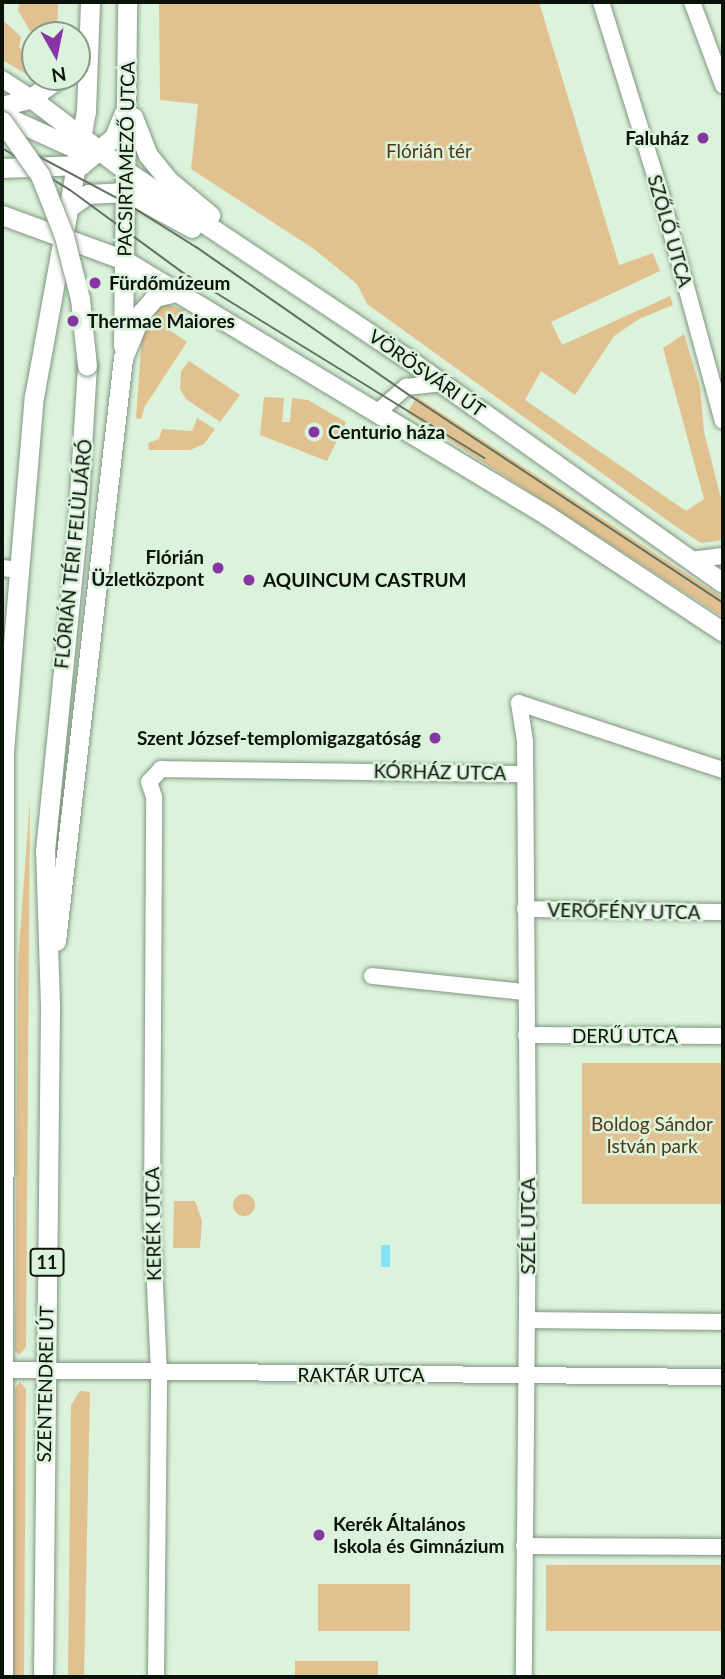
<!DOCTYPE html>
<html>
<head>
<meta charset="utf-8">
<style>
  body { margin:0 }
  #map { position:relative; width:725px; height:1679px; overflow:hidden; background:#dbf2db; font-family:Lato,sans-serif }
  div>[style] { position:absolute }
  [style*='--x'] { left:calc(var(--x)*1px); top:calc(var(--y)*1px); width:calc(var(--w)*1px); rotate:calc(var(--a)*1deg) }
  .green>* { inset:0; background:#e2c190; transform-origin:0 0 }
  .round { border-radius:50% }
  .water>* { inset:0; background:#88e2f7; transform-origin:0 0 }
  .roads { filter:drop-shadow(0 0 2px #7f957f) drop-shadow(0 0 2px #7f957f) }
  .minor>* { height:16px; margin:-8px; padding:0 8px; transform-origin:8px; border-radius:8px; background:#fff }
  .major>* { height:19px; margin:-9.5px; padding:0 9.5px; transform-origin:9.5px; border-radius:9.5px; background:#fff }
  .tram>* { height:2px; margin:-1px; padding:0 1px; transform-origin:1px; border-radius:1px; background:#627062 }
  .bridges { filter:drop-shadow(0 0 2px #7f957f) drop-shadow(0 0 2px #7f957f) }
  .major-bridge>* { height:19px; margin:-9.5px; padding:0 9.5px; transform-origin:9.5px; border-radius:9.5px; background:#fff }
  .dots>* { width:19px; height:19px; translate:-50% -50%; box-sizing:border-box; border:4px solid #dbf2db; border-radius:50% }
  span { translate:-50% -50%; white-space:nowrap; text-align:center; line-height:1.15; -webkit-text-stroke:5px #dbf2db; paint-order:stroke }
  .shield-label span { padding:2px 5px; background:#dbf2db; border:2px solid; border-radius:5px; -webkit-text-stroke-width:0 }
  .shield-label { font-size:18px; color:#0a120a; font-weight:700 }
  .poi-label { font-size:19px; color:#0a120a; font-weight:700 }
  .right { translate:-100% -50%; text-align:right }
  .left { translate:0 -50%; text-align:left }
  .park-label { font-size:19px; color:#4f3917 }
  .street-label { font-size:19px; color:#0a120a }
  .frame { position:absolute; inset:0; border:4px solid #0a120a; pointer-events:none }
  .north { position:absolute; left:21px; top:21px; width:70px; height:70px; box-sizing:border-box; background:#dbf2db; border:2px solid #879887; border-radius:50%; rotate:171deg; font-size:19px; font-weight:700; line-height:28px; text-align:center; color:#0a120a }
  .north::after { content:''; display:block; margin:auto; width:24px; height:32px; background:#8735a4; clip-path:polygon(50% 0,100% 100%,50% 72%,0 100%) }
</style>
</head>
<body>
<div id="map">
  <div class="green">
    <div style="clip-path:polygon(20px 2px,58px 2px,57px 35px,30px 31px,18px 10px)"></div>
    <div style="clip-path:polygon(159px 2px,539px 2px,619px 265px,653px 253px,660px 271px,551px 322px,562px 345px,670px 296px,673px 305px,639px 319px,614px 336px,575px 395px,541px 371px,525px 400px,686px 511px,704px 499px,663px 348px,684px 334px,700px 387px,704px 432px,723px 506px,723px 540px,701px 543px,678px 528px,367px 304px,357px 284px,314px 249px,191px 169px,198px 104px,160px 100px)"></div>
    <div style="clip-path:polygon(2px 19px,21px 37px,19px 47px,32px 61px,26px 66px,32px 72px,28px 75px,2px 60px)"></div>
    <div style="clip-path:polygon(163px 303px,185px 310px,171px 331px,187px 342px,145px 406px,141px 419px,136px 418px,142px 333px,147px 313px)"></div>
    <div style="clip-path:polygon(189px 361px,240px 395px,220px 422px,186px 399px,180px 389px,181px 371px)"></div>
    <div style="clip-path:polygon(264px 397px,284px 398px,282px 422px,290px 422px,292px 398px,308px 400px,346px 422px,327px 461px,260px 435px)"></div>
    <div style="clip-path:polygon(417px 397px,723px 598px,723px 617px,407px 413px)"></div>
    <div style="clip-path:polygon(197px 418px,215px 429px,204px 444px,190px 450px,149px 450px,148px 443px,159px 439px,162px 429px,192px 431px)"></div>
    <div style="clip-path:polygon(30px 799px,26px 1347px,19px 1355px,15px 1350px,18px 961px)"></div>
    <div style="left:723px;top:1063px;width:141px;height:141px;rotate:90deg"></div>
    <div class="round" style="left:233px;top:1194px;width:22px;height:22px"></div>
    <div style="clip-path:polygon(174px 1201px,195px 1201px,202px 1221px,200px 1248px,173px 1248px)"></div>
    <div style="clip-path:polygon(20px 1382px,26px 1389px,24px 1677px,13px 1677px,15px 1388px)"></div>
    <div style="clip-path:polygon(80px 1391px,90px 1392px,84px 1677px,68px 1677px,71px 1405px)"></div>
    <div style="left:546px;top:1565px;width:177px;height:66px"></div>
    <div style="left:318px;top:1584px;width:92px;height:47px"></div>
    <div style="left:295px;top:1661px;width:83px;height:16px"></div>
  </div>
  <div class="water">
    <div style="left:381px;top:1245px;width:9px;height:22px"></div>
  </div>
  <div class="roads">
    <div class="minor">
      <div style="--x:601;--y:2;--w:202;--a:72.7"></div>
      <div style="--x:661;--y:195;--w:234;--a:74.7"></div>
      <div style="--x:692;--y:2;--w:89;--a:69.5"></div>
      <div style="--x:2;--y:79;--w:35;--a:33"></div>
      <div style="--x:378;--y:412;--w:38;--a:-42"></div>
      <div style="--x:406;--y:387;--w:38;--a:-6"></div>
      <div style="--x:690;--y:560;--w:33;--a:-7"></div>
      <div style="--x:2;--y:568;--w:16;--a:7"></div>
      <div style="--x:519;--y:703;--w:39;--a:81"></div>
      <div style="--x:525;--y:742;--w:451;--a:89.6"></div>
      <div style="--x:528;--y:1193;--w:484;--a:90.5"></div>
      <div style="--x:519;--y:703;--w:215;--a:18.2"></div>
      <div style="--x:525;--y:909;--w:198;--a:0.9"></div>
      <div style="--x:372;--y:976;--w:154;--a:6"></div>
      <div style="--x:526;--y:1035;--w:197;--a:0.3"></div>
      <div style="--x:529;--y:1320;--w:194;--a:0.6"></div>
      <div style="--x:2;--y:1370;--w:721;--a:0.56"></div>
      <div style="--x:524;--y:1546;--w:199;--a:0.3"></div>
      <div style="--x:156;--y:1677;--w:304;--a:-89.4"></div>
      <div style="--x:159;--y:1373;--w:157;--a:-92.6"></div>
      <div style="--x:152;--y:1216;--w:419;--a:-89.7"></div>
      <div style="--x:154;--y:797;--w:16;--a:-108"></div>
      <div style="--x:149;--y:782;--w:18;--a:-47"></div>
      <div style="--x:161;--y:769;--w:363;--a:0.8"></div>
    </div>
    <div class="major">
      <div style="--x:31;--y:98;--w:120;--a:37.5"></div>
      <div style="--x:126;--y:171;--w:335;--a:33.7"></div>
      <div style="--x:405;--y:357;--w:390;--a:35.4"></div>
      <div style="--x:2;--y:106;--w:30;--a:-15"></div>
      <div style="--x:31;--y:98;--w:36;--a:-36"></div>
      <div style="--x:2;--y:115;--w:97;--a:24.4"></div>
      <div style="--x:133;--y:117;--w:41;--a:68.5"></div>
      <div style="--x:148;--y:155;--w:32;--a:51"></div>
      <div style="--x:168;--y:180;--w:55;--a:39.8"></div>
      <div style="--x:2;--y:168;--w:79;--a:-2.2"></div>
      <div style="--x:81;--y:165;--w:43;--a:-40.3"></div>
      <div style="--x:114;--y:137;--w:24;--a:-68"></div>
      <div style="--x:65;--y:210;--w:28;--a:-35"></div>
      <div style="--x:88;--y:194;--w:38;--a:-3"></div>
      <div style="--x:126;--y:192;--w:75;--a:28.6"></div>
      <div style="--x:2;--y:215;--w:130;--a:20.2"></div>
      <div style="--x:124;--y:260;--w:492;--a:31.1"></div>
      <div style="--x:545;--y:514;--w:214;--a:33.5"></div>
      <div style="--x:123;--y:346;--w:344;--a:-89.3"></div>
      <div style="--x:56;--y:941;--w:587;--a:-83.44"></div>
      <div style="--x:123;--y:358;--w:50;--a:-67.6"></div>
      <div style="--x:142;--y:312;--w:20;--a:-49"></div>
      <div style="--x:155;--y:297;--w:25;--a:-14"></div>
      <div style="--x:3;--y:1677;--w:926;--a:-89.94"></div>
      <div style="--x:4;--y:751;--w:355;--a:-85.2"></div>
      <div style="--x:34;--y:397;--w:290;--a:-79.7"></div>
      <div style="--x:86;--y:112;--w:110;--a:-87.9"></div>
      <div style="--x:43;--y:1677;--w:671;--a:-89.4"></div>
      <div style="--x:50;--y:1006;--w:155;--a:-91.8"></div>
      <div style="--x:45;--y:851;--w:324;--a:-84.3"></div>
      <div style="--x:77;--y:529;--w:163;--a:-86.5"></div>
    </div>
  </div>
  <div class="tram">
    <div style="--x:2;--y:137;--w:140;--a:28"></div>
    <div style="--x:126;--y:203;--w:83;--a:32.2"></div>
    <div style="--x:196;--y:247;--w:263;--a:34.8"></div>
    <div style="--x:412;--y:397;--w:373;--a:33.5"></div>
    <div style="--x:2;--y:148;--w:80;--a:31.7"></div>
    <div style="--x:70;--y:190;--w:139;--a:36.2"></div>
    <div style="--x:182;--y:272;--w:355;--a:31.6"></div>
  </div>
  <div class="bridges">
    <div class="major-bridge">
      <div style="--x:2;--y:121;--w:66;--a:54.9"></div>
      <div style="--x:40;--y:175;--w:66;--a:68.5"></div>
      <div style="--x:64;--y:236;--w:65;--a:75.7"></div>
      <div style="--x:80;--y:299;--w:67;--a:84"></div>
    </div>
  </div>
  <div class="dots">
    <div style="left:703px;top:138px;background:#8735a4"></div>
    <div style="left:95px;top:283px;background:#8735a4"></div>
    <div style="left:73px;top:321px;background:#8735a4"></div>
    <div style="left:314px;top:432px;background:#8735a4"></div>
    <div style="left:218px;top:568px;background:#8735a4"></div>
    <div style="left:249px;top:580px;background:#8735a4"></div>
    <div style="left:435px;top:738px;background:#8735a4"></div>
    <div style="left:319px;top:1535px;background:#8735a4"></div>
  </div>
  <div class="shield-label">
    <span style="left:47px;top:1262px">11</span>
  </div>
  <div class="poi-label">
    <span class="right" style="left:689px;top:138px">Faluház</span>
    <span class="left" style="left:109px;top:283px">Fürdőmúzeum</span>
    <span class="left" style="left:87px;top:321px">Thermae Maiores</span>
    <span class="left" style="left:328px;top:432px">Centurio háza</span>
    <span class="right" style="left:204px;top:568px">Flórián<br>Üzletközpont</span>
    <span class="left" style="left:263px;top:580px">AQUINCUM CASTRUM</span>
    <span class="right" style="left:421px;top:738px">Szent József-templomigazgatóság</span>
    <span class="left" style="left:333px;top:1535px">Kerék Általános<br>Iskola és Gimnázium</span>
  </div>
  <div class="park-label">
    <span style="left:429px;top:151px">Flórián tér</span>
    <span style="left:652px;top:1135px">Boldog Sándor<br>István park</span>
  </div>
  <div class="street-label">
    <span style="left:126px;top:159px;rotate:-89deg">PACSIRTAMEZŐ UTCA</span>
    <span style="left:670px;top:231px;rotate:74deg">SZŐLŐ UTCA</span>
    <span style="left:427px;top:373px;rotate:35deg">VÖRÖSVÁRI ÚT</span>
    <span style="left:73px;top:554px;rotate:-84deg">FLÓRIÁN TÉRI FELÜLJÁRÓ</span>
    <span style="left:440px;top:772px;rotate:1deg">KÓRHÁZ UTCA</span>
    <span style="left:624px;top:911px;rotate:1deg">VERŐFÉNY UTCA</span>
    <span style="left:625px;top:1036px">DERŰ UTCA</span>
    <span style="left:153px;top:1224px;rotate:-91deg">KERÉK UTCA</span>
    <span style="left:528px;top:1226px;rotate:-90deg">SZÉL UTCA</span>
    <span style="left:361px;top:1375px">RAKTÁR UTCA</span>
    <span style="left:45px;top:1384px;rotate:-89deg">SZENTENDREI ÚT</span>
  </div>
  <div class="frame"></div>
  <div class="north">N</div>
</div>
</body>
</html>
